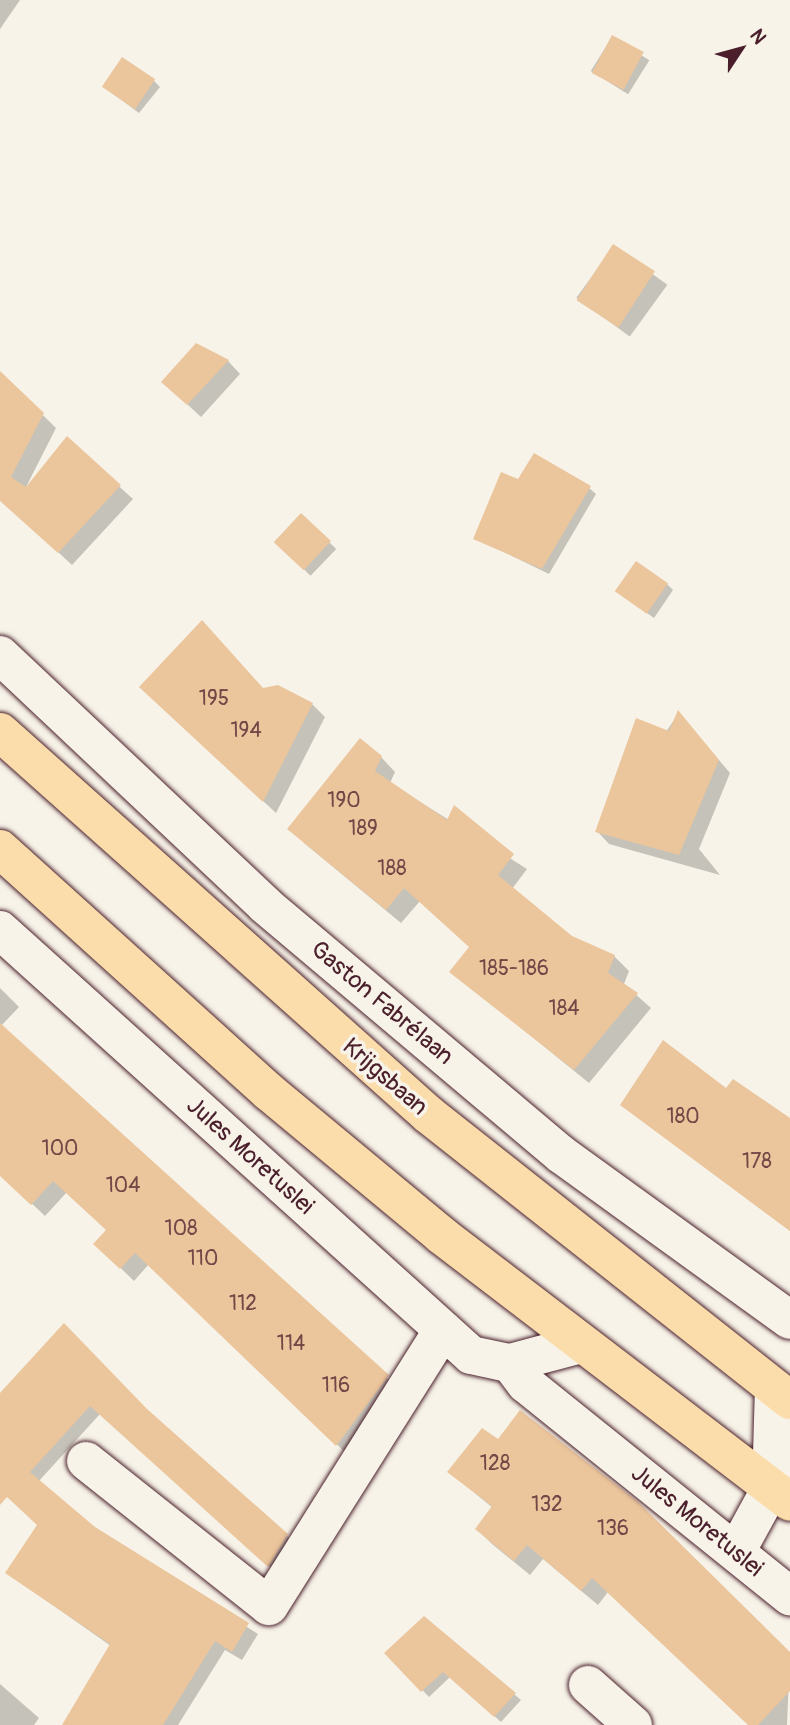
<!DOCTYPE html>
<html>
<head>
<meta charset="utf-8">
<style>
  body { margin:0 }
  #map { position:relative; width:790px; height:1725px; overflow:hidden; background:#f7f3e8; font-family:Pangolin,sans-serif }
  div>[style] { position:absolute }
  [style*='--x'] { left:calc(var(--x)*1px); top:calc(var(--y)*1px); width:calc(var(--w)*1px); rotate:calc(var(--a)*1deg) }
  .shadow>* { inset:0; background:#0003; transform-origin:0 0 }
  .building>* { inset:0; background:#ebc59c; transform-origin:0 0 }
  .roads { filter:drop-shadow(0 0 2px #4a1f2b) drop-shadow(0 0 2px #4a1f2b) }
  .minor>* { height:38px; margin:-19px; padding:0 19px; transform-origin:19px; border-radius:19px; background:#f7f3e8 }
  .major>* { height:38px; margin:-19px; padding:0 19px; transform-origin:19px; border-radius:19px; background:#fbddab }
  span { translate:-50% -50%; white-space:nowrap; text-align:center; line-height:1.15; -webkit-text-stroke:7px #f7f3e8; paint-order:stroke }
  .number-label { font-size:21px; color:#724847 }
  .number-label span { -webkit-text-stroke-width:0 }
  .street-label { font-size:24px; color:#4a1f2b }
  .north { position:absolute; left:706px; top:14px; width:70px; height:70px; -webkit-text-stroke:5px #f7f3e8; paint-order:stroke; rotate:54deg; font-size:19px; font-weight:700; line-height:28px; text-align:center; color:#4a1f2b }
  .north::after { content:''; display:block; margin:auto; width:24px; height:32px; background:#4a1f2b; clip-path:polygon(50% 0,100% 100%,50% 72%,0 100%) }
</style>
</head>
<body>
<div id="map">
  <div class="shadow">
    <div style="clip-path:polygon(0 0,20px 0,0 29px)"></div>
    <div style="left:612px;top:37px;width:44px;height:40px;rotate:32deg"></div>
    <div style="clip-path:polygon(154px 81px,160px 87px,139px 113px,104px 87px)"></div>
    <div style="left:614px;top:246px;width:66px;height:64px;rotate:36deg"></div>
    <div style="clip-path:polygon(228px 361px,240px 374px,201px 417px,176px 394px)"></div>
    <div style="clip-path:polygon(4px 377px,56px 428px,25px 489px,67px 439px,133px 499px,72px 565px,0 498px)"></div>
    <div style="clip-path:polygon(519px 481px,589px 488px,596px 494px,549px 574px,475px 538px)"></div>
    <div style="left:301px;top:515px;width:49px;height:37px;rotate:44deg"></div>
    <div style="clip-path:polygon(667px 584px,673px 590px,654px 618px,617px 592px)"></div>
    <div style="clip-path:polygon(154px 700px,312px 704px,325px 717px,276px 813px)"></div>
    <div style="clip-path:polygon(679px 713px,730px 773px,699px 849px,720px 875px,609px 844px,597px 831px)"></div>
    <div style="clip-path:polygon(381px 757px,395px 772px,390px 783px,527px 869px,512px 889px,571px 938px,614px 956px,629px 971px,624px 984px,651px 1008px,589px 1083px,451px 971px,471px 948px,420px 901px,401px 923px,304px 843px)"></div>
    <div style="clip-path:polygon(0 988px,19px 1007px,1px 1026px,400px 1390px,350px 1457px,149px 1264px,134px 1281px,96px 1244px,108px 1231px,67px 1192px,45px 1216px,9px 1182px,0 1137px)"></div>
    <div style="clip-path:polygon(726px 1090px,790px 1121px,790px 1231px,622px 1105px)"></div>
    <div style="clip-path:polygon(0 1396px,148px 1412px,297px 1545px,278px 1574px,100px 1414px,38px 1482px,94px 1529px,258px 1634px,242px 1660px,225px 1650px,178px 1725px,64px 1725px,111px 1646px,7px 1573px,39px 1525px,0 1490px)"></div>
    <div style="clip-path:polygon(498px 1442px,790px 1654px,787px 1725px,749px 1725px,608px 1592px,598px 1605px,543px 1559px,530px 1575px,492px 1544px,477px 1529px,493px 1508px,449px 1472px)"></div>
    <div style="clip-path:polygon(387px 1653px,514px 1694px,521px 1700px,501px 1722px,450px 1677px,429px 1697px)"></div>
    <div style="clip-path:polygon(0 1684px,39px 1718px,34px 1725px,0 1725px)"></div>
  </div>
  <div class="building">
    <div style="left:612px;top:35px;width:36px;height:43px;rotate:28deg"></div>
    <div style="left:122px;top:57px;width:40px;height:36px;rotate:34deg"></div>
    <div style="left:613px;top:244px;width:50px;height:67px;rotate:33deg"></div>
    <div style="clip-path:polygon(196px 343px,229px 360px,187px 405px,161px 382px)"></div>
    <div style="clip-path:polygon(0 371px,44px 413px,11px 477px,26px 487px,67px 436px,121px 485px,58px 553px,0 501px)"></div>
    <div style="clip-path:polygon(534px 453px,591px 486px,542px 569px,473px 539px,501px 472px,518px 479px)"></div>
    <div style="left:301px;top:513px;width:41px;height:40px;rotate:43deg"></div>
    <div style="left:636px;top:561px;width:39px;height:37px;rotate:35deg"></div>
    <div style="clip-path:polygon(202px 620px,263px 688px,278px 685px,313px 703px,263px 802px,139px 687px)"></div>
    <div style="clip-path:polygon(678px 710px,719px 760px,679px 855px,595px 832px,636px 718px,669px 731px)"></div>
    <div style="clip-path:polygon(360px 738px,382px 756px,375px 771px,447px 820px,454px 805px,514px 854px,498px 875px,572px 936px,615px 955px,608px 973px,638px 993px,574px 1070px,449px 972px,469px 947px,404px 888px,386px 910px,287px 829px)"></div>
    <div style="clip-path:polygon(0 1023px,389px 1375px,336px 1446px,135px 1253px,120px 1269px,93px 1244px,106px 1230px,53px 1181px,31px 1205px,0 1176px)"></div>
    <div style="clip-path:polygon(663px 1040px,726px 1088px,733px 1079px,790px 1118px,790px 1231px,620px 1105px)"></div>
    <div style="clip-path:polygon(64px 1323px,147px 1409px,288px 1534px,268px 1567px,90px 1406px,30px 1472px,95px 1527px,249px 1623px,232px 1652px,215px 1641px,163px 1725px,62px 1725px,110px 1644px,5px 1573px,37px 1525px,7px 1497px,0 1505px,0 1393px)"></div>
    <div style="clip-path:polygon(520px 1410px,637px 1501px,790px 1652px,790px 1691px,758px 1725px,748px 1725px,592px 1578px,581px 1591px,527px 1545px,514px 1561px,475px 1529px,492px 1506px,447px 1472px,482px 1428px,498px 1439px)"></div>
    <div style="clip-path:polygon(424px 1616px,516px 1693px,494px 1717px,443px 1672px,421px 1692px,384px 1653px)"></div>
  </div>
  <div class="roads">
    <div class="minor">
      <div style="--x:0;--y:655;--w:364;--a:43.3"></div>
      <div style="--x:265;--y:905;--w:388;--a:40.1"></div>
      <div style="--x:562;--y:1155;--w:281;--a:35.9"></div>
      <div style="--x:0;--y:930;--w:634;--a:42.06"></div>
      <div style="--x:471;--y:1355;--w:40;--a:12"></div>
      <div style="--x:510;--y:1363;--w:73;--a:-15"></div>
      <div style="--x:510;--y:1363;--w:26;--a:53"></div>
      <div style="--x:526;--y:1384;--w:339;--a:38.8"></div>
      <div style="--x:86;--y:1461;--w:233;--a:38.4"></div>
      <div style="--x:269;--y:1606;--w:326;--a:-57.8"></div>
      <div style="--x:736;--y:1552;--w:73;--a:-61.3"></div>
      <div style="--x:771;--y:1488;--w:100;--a:-88.3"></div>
      <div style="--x:588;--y:1685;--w:60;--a:41.6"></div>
    </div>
    <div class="major">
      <div style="--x:0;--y:732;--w:575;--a:41.76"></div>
      <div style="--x:429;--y:1115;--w:460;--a:38.3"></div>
      <div style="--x:0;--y:849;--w:363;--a:42.1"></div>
      <div style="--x:269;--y:1092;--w:224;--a:39.7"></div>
      <div style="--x:441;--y:1235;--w:439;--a:37.4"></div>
    </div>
  </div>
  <div class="number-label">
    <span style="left:214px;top:699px">195</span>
    <span style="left:246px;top:731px">194</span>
    <span style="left:344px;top:801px">190</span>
    <span style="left:363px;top:829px">189</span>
    <span style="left:392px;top:869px">188</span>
    <span style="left:514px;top:969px">185-186</span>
    <span style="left:564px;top:1009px">184</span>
    <span style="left:683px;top:1117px">180</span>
    <span style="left:60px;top:1149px">100</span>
    <span style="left:757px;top:1162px">178</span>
    <span style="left:123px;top:1186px">104</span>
    <span style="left:181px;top:1229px">108</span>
    <span style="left:203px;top:1259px">110</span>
    <span style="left:243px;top:1304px">112</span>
    <span style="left:291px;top:1344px">114</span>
    <span style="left:336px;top:1386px">116</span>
    <span style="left:495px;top:1464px">128</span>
    <span style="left:547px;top:1505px">132</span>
    <span style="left:613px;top:1529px">136</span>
  </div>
  <div class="street-label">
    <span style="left:382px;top:1003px;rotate:40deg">Gaston Fabrélaan</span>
    <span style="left:385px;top:1077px;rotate:41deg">Krijgsbaan</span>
    <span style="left:250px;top:1156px;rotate:42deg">Jules Moretuslei</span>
    <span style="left:697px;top:1521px;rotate:39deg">Jules Moretuslei</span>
  </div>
  <div class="north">N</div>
</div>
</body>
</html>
